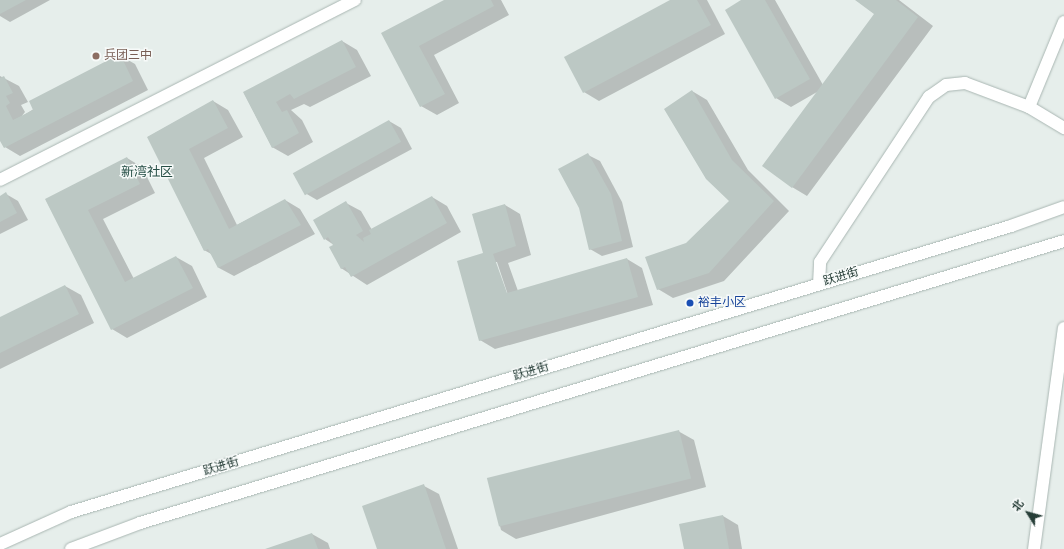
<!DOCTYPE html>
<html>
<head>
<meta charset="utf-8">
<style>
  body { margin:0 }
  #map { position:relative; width:1064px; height:549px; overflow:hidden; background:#e6eeeb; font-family:Signika,"Noto Sans SC",sans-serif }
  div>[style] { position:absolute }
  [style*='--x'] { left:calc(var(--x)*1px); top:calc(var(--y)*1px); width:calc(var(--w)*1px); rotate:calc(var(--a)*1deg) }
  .shadow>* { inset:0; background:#0003 }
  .building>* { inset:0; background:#bcc8c4; transform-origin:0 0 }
  .roads { filter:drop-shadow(0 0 1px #a9b6b2) drop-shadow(0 0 1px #a9b6b2) }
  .minor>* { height:12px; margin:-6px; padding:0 6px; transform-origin:6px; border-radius:6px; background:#fff }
  .tertiary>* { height:12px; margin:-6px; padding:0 6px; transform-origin:6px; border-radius:6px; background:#fff }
  .secondary>* { height:12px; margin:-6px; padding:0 6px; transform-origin:6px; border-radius:6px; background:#fff }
  .dots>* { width:11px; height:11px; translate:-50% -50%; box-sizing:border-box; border:2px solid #f7faf9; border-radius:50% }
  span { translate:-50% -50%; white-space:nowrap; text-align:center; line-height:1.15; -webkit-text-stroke:3px #f7faf9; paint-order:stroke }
  .education-label { font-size:12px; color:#785e54 }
  .left { translate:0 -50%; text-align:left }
  .street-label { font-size:12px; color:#273e38 }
  .transit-label { font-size:12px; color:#164399 }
  .neighbourhood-label { font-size:13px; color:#254e45 }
  .north { position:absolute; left:1008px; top:493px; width:40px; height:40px; -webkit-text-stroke:3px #f7faf9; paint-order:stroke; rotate:307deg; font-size:11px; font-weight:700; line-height:16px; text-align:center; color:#273e38 }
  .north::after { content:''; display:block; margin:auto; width:14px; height:18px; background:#273e38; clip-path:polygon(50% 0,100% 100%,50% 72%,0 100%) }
</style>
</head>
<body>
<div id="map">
  <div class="shadow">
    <div style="clip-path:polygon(0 0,50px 0,10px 22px,0 16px)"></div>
    <div style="clip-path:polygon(446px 0,501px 0,509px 15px,434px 55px,459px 103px,437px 115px,421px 106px,383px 34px)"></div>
    <div style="clip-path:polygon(672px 0,707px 0,725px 34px,599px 101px,584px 92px)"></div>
    <div style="clip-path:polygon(743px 0,775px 0,823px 85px,875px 14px,856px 0,899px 0,933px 26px,807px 196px,792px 187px,817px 92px,791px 107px,776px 98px)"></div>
    <div style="clip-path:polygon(342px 41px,357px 50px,371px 76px,310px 107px,304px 104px,291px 110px,302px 120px,313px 142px,288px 156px,272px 147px,244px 93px)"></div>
    <div style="clip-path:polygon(119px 55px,135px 64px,148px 90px,20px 156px,5px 147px,0 138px,0 76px,19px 86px,28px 102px,21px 105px,25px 112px,21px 117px)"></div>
    <div style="clip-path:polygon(692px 91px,707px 100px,748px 170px,789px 211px,724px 281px,673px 298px,658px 289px,686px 244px,730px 201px)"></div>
    <div style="clip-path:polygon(213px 101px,228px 110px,243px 137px,204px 158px,237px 225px,285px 200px,300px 209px,315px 234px,234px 276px,219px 268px,213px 255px,204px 250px,148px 137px)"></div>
    <div style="clip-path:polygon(389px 121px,401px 128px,412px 149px,317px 200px,305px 193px)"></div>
    <div style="clip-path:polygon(588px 155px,600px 161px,622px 202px,633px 247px,602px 256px,590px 249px)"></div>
    <div style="clip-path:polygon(127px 158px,142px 167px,155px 193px,103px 219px,134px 279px,176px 257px,192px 266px,207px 297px,127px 338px,112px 329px,46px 200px)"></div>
    <div style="clip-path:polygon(6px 194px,18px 201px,28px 220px,0 234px,0 197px)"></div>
    <div style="clip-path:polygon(432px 197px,447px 206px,461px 232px,367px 285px,341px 268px,334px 245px,325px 239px,346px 203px,361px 211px,372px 230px)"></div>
    <div style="clip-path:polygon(evenodd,505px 205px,520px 214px,531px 255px,508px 263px,518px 291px,627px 259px,642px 268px,653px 305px,495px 349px,480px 340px,484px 253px,505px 205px,495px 262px,497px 262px,509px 298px,507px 298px,495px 262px)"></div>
    <div style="clip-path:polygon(65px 286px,81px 295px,94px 323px,0 369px,0 318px)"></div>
    <div style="clip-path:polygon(678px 431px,694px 440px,706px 487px,516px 539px,501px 530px,489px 483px)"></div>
    <div style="clip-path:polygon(424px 486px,439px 494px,458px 549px,378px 549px)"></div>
    <div style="clip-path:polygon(723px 516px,738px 525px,742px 549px,685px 549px)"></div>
    <div style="clip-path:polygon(312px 534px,328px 543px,330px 549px,267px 549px)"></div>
  </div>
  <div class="building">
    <div style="clip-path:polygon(0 0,26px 0,0 14px)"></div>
    <div style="clip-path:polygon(444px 0,491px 0,494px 6px,419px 46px,445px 94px,420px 107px,381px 33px)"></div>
    <div style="clip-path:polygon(670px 0,697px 0,711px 25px,583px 93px,564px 57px)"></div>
    <div style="clip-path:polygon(741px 0,765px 0,810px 79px,775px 99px,725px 10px)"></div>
    <div style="clip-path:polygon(855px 0,896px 0,918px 17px,792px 188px,762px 166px,874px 14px)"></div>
    <div style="clip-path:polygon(342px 40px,356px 67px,294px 99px,290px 94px,276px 102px,282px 112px,287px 110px,299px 133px,272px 148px,243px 92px)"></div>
    <div style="clip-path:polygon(120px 54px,133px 81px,4px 148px,0 141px,0 78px,4px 76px,13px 93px,6px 96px,10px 103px,6px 106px,13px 120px,33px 110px,29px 101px)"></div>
    <div style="clip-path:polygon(692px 90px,732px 160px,774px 201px,709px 273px,657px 290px,645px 257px,686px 243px,729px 201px,706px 179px,664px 109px)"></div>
    <div style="clip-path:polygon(213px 100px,228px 128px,189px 149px,229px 229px,285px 199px,301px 225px,218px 268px,208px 249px,204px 251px,147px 137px)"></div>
    <div style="left:389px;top:120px;width:25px;height:110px;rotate:61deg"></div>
    <div style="clip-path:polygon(588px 153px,611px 194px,622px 241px,589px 250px,579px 208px,558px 169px)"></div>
    <div style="clip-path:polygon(127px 157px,140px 184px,88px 210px,125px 282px,176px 256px,193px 288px,111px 330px,45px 199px)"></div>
    <div style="clip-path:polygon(6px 192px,17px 213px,0 222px,0 196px)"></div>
    <div style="clip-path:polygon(432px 196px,447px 223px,351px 277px,345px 267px,341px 269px,329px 247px,333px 245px,328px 237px,324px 240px,313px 220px,346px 201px,363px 231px,356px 235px,364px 242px,363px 238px,371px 234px,369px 230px)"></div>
    <div style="clip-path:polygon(505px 204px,516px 246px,493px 254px,507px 293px,627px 258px,638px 297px,479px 341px,457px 261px,483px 253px,472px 214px)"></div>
    <div style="clip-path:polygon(65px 285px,79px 314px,0 353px,0 317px)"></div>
    <div style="left:679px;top:430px;width:50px;height:198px;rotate:76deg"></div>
    <div style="clip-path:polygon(424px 484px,446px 549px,377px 549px,362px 506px)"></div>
    <div style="clip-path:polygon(723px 515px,729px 549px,684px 549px,679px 524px)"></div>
    <div style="clip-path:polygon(312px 533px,318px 549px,265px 549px)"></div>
  </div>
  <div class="roads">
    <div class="minor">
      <div style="--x:1029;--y:107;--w:92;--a:-67.6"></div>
      <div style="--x:0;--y:180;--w:398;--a:-26.9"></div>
      <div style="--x:819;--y:284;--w:22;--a:-87"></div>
      <div style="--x:820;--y:262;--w:198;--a:-56.6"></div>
      <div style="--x:929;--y:97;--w:21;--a:-35"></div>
      <div style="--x:946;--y:85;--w:19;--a:-6"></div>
      <div style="--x:965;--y:83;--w:68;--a:20.6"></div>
      <div style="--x:1029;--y:107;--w:41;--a:31"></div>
    </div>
    <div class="tertiary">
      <div style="--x:1034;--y:549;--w:223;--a:-82.3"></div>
    </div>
    <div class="secondary">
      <div style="--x:0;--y:544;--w:78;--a:-24.3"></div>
      <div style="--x:71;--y:512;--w:983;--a:-16.92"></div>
      <div style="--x:1011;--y:226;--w:56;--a:-19.7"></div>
      <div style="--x:71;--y:549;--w:74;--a:-20.6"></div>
      <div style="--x:140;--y:523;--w:966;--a:-16.97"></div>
    </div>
  </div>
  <div class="dots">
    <div style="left:96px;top:56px;background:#8d6e63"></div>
    <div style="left:690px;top:303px;background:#1a4fb4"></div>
  </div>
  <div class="education-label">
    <span class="left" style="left:104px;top:56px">兵团三中</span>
  </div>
  <div class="street-label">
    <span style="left:841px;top:277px;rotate:-17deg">跃进街</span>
    <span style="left:531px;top:372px;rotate:-17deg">跃进街</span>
    <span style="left:221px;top:467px;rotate:-17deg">跃进街</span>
  </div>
  <div class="transit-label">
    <span class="left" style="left:698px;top:303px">裕丰小区</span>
  </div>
  <div class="neighbourhood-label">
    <span style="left:147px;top:172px">新湾社区</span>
  </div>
  <div class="north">北</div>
</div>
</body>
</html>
